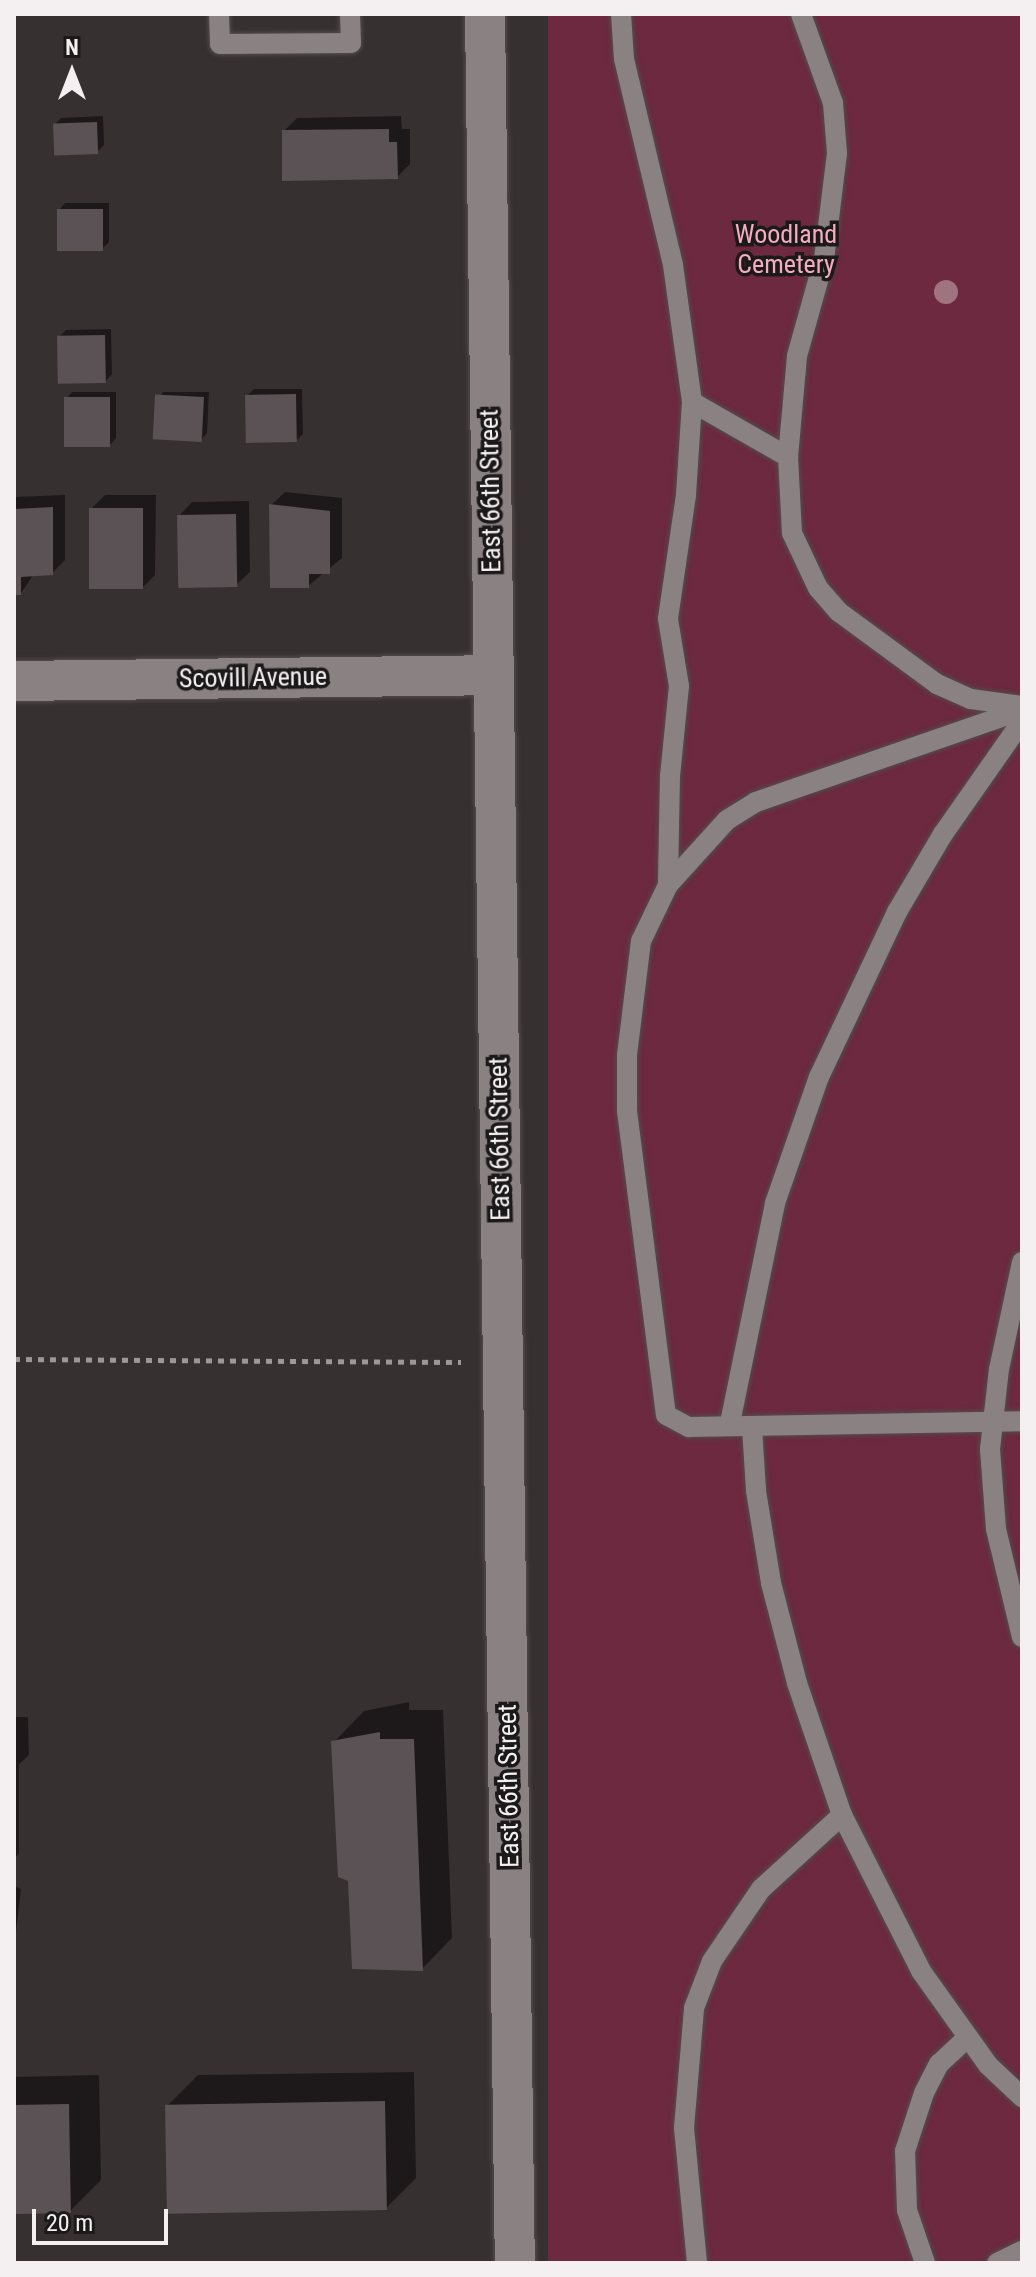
<!DOCTYPE html>
<html>
<head>
<meta charset="utf-8">
<style>
  body { margin:0 }
  #map { position:relative; width:1036px; height:2277px; overflow:hidden; background:#373031; font-family:"Roboto Condensed",sans-serif }
  div>[style] { position:absolute }
  [style*='--x'] { left:calc(var(--x)*1px); top:calc(var(--y)*1px); width:calc(var(--w)*1px); rotate:calc(var(--a)*1deg) }
  .green>* { inset:0; background:#6c2940; transform-origin:0 0 }
  .shadow>* { inset:0; background:#0007 }
  .building>* { inset:0; background:#5a5254; transform-origin:0 0 }
  .path>* { height:5px; margin-top:-2.5px; transform-origin:0; background:repeating-linear-gradient(90deg,#9d9798 0 6px,transparent 0 12px) }
  .roads { filter:drop-shadow(0 0 2px #524c4d) drop-shadow(0 0 2px #524c4d) }
  .service>* { height:20px; margin:-10px; padding:0 10px; transform-origin:10px; border-radius:10px; background:#8a8183 }
  .minor>* { height:40px; margin:-20px; padding:0 20px; transform-origin:20px; border-radius:20px; background:#8a8183 }
  .trees>* { width:24px; height:24px; margin:-12px; border-radius:50%; background:#9f747f }
  span { translate:-50% -50%; white-space:nowrap; text-align:center; line-height:1.15; -webkit-text-stroke:7px #1c191a; paint-order:stroke }
  .park-label { font-size:26px; color:#f4acbf }
  .street-label { font-size:26px; color:#f4eff0 }
  .frame { position:absolute; inset:0; border:16px solid #f4eff0; pointer-events:none }
  .north { position:absolute; left:32px; top:32px; width:80px; height:80px; -webkit-text-stroke:6px #1c191a; paint-order:stroke; rotate:0deg; font-size:22px; font-weight:700; line-height:32px; text-align:center; color:#f4eff0 }
  .north::after { content:''; display:block; margin:auto; width:28px; height:36px; background:#f4eff0; clip-path:polygon(50% 0,100% 100%,50% 72%,0 100%) }
  .scale { position:absolute; left:32px; top:2209px; width:136px; height:36px; box-sizing:border-box; border:4px solid #f4eff0; border-top:0; padding-left:10px; font-size:24px; line-height:28px; white-space:nowrap; color:#f4eff0; -webkit-text-stroke:6px #1c191a; paint-order:stroke }
</style>
</head>
<body>
<div id="map">
  <div class="green">
    <div style="left:548px;top:14px;width:474px;height:2249px"></div>
  </div>
  <div class="shadow">
    <div style="clip-path:polygon(103px 116px,104px 145px,97px 152px,55px 124px,61px 118px)"></div>
    <div style="clip-path:polygon(401px 116px,402px 129px,410px 129px,410px 164px,397px 177px,284px 131px,297px 118px)"></div>
    <div style="clip-path:polygon(65px 203px,109px 203px,109px 242px,102px 249px,59px 210px)"></div>
    <div style="clip-path:polygon(111px 329px,112px 374px,106px 381px,59px 337px,66px 330px)"></div>
    <div style="clip-path:polygon(254px 389px,302px 389px,303px 434px,297px 440px,247px 396px)"></div>
    <div style="clip-path:polygon(72px 392px,116px 392px,116px 438px,110px 445px,66px 399px)"></div>
    <div style="clip-path:polygon(163px 392px,209px 392px,207px 433px,201px 440px,157px 399px)"></div>
    <div style="clip-path:polygon(285px 492px,342px 498px,342px 558px,308px 586px,271px 505px)"></div>
    <div style="clip-path:polygon(65px 495px,65px 560px,52px 573px,34px 574px,21px 593px,14px 593px,14px 497px)"></div>
    <div style="clip-path:polygon(105px 495px,156px 495px,155px 575px,142px 588px,91px 509px)"></div>
    <div style="clip-path:polygon(249px 501px,250px 572px,236px 585px,179px 516px,192px 502px)"></div>
    <div style="clip-path:polygon(409px 1702px,409px 1710px,443px 1710px,452px 1938px,422px 1969px,350px 1880px,334px 1742px,364px 1711px)"></div>
    <div style="clip-path:polygon(14px 1717px,28px 1717px,29px 1755px,19px 1764px,19px 1853px,14px 1859px)"></div>
    <div style="clip-path:polygon(14px 1886px,21px 1889px,14px 1949px)"></div>
    <div style="clip-path:polygon(414px 2072px,416px 2178px,386px 2208px,167px 2106px,198px 2075px)"></div>
    <div style="clip-path:polygon(99px 2075px,101px 2180px,70px 2211px,14px 2212px,14px 2077px)"></div>
  </div>
  <div class="building">
    <div style="left:97px;top:122px;width:32px;height:44px;rotate:88deg"></div>
    <div style="clip-path:polygon(389px 129px,389px 142px,397px 142px,398px 179px,282px 181px,282px 130px)"></div>
    <div style="left:57px;top:209px;width:46px;height:42px"></div>
    <div style="left:105px;top:335px;width:48px;height:48px;rotate:89deg"></div>
    <div style="left:296px;top:394px;width:48px;height:51px;rotate:89deg"></div>
    <div style="left:110px;top:397px;width:50px;height:46px;rotate:90deg"></div>
    <div style="left:204px;top:397px;width:45px;height:49px;rotate:93deg"></div>
    <div style="clip-path:polygon(269px 504px,330px 511px,330px 574px,309px 574px,309px 588px,270px 588px)"></div>
    <div style="clip-path:polygon(53px 507px,53px 575px,21px 577px,21px 595px,14px 595px,14px 509px)"></div>
    <div style="left:89px;top:508px;width:54px;height:81px"></div>
    <div style="left:236px;top:514px;width:73px;height:59px;rotate:89deg"></div>
    <div style="clip-path:polygon(380px 1732px,380px 1739px,414px 1739px,423px 1971px,352px 1969px,348px 1881px,338px 1877px,331px 1741px)"></div>
    <div style="left:385px;top:2101px;width:109px;height:220px;rotate:89deg"></div>
    <div style="left:69px;top:2104px;width:109px;height:55px;rotate:89deg"></div>
  </div>
  <div class="path">
    <div style="--x:14;--y:1359;--w:447;--a:0.4"></div>
  </div>
  <div class="roads">
    <div class="service">
      <div style="--x:219;--y:14;--w:30;--a:88"></div>
      <div style="--x:220;--y:44;--w:131;--a:-0.4"></div>
      <div style="--x:351;--y:43;--w:29;--a:-92"></div>
      <div style="--x:621;--y:14;--w:45;--a:86.2"></div>
      <div style="--x:624;--y:59;--w:212;--a:76.6"></div>
      <div style="--x:673;--y:265;--w:138;--a:82.1"></div>
      <div style="--x:692;--y:402;--w:93;--a:93.7"></div>
      <div style="--x:686;--y:495;--w:125;--a:98.3"></div>
      <div style="--x:668;--y:619;--w:68;--a:80.7"></div>
      <div style="--x:679;--y:686;--w:90;--a:95.7"></div>
      <div style="--x:670;--y:776;--w:109;--a:91.1"></div>
      <div style="--x:668;--y:885;--w:62;--a:115.7"></div>
      <div style="--x:641;--y:941;--w:115;--a:97"></div>
      <div style="--x:627;--y:1055;--w:56;--a:90"></div>
      <div style="--x:627;--y:1111;--w:306;--a:82.7"></div>
      <div style="--x:666;--y:1415;--w:26;--a:28"></div>
      <div style="--x:689;--y:1427;--w:333;--a:-1"></div>
      <div style="--x:692;--y:402;--w:111;--a:29.8"></div>
      <div style="--x:788;--y:457;--w:101;--a:-84.9"></div>
      <div style="--x:797;--y:356;--w:101;--a:-74.4"></div>
      <div style="--x:824;--y:259;--w:107;--a:-83"></div>
      <div style="--x:837;--y:153;--w:50;--a:-94.6"></div>
      <div style="--x:833;--y:103;--w:95;--a:-109.8"></div>
      <div style="--x:788;--y:457;--w:76;--a:87"></div>
      <div style="--x:792;--y:533;--w:61;--a:64.7"></div>
      <div style="--x:818;--y:588;--w:32;--a:49"></div>
      <div style="--x:839;--y:612;--w:122;--a:36.3"></div>
      <div style="--x:937;--y:684;--w:37;--a:24"></div>
      <div style="--x:971;--y:699;--w:51;--a:7.8"></div>
      <div style="--x:668;--y:885;--w:88;--a:-47.8"></div>
      <div style="--x:727;--y:820;--w:34;--a:-32"></div>
      <div style="--x:756;--y:802;--w:281;--a:-19.1"></div>
      <div style="--x:1022;--y:1262;--w:109;--a:102.1"></div>
      <div style="--x:999;--y:1369;--w:81;--a:96.4"></div>
      <div style="--x:990;--y:1449;--w:80;--a:85.7"></div>
      <div style="--x:996;--y:1529;--w:111;--a:76.5"></div>
      <div style="--x:730;--y:1423;--w:225;--a:-78.4"></div>
      <div style="--x:775;--y:1203;--w:133;--a:-70.8"></div>
      <div style="--x:819;--y:1077;--w:183;--a:-64.7"></div>
      <div style="--x:897;--y:912;--w:91;--a:-59.5"></div>
      <div style="--x:943;--y:834;--w:138;--a:-55"></div>
      <div style="--x:752;--y:1427;--w:64;--a:86.4"></div>
      <div style="--x:756;--y:1491;--w:93;--a:80.7"></div>
      <div style="--x:771;--y:1583;--w:103;--a:75.4"></div>
      <div style="--x:797;--y:1683;--w:139;--a:71.2"></div>
      <div style="--x:842;--y:1815;--w:175;--a:63.1"></div>
      <div style="--x:921;--y:1971;--w:115;--a:54.5"></div>
      <div style="--x:988;--y:2065;--w:47;--a:43.3"></div>
      <div style="--x:697;--y:2263;--w:136;--a:-95.5"></div>
      <div style="--x:684;--y:2128;--w:120;--a:-85.2"></div>
      <div style="--x:694;--y:2008;--w:50;--a:-69"></div>
      <div style="--x:712;--y:1961;--w:87;--a:-55.8"></div>
      <div style="--x:761;--y:1889;--w:110;--a:-42.4"></div>
      <div style="--x:925;--y:2263;--w:56;--a:-108.8"></div>
      <div style="--x:907;--y:2210;--w:59;--a:-91.9"></div>
      <div style="--x:905;--y:2151;--w:61;--a:-71.9"></div>
      <div style="--x:924;--y:2093;--w:33;--a:-63"></div>
      <div style="--x:939;--y:2064;--w:38;--a:-43"></div>
      <div style="--x:997;--y:2263;--w:28;--a:-26"></div>
    </div>
    <div class="minor">
      <div style="--x:485;--y:14;--w:2249;--a:89.24"></div>
      <div style="--x:14;--y:681;--w:479;--a:-0.7"></div>
    </div>
  </div>
  <div class="trees">
    <div style="left:946px;top:292px"></div>
  </div>
  <div class="park-label">
    <span style="left:786px;top:250px">Woodland<br>Cemetery</span>
  </div>
  <div class="street-label">
    <span style="left:491px;top:491px;rotate:-91deg">East 66th Street</span>
    <span style="left:253px;top:678px;rotate:-1deg">Scovill Avenue</span>
    <span style="left:500px;top:1139px;rotate:-91deg">East 66th Street</span>
    <span style="left:509px;top:1786px;rotate:-91deg">East 66th Street</span>
  </div>
  <div class="frame"></div>
  <div class="north">N</div>
  <div class="scale">20 m</div>
</div>
</body>
</html>
